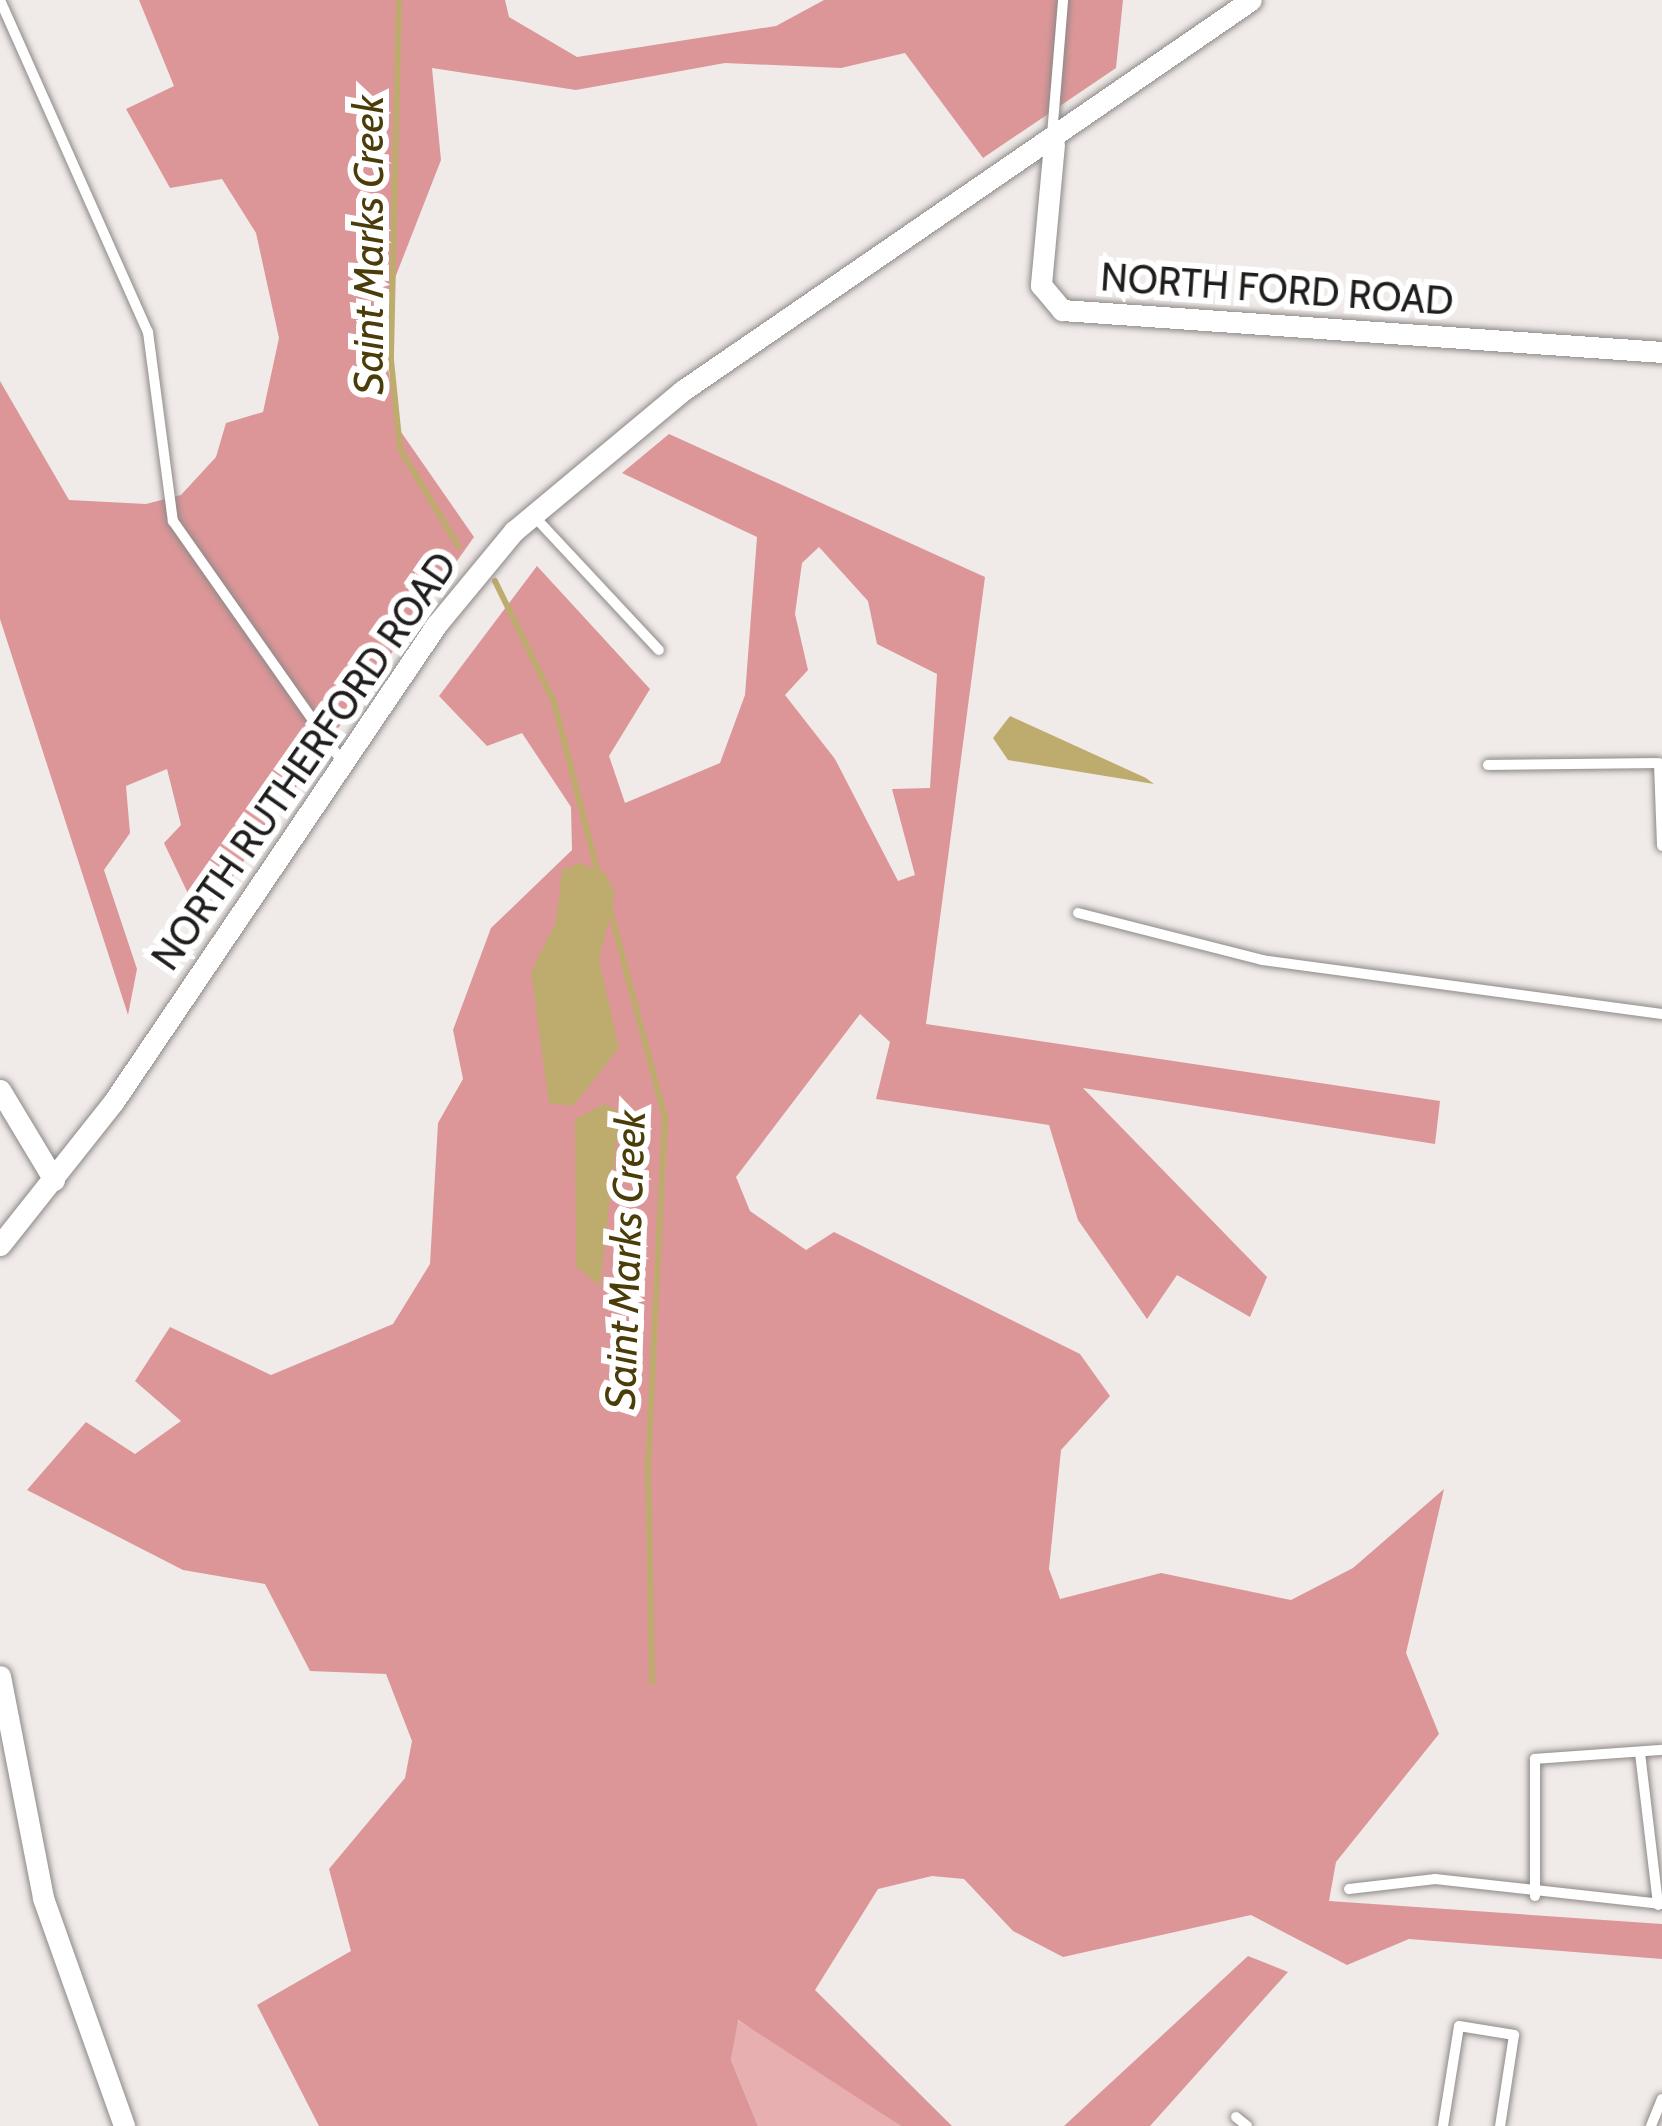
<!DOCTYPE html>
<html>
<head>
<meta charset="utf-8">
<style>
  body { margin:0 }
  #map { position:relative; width:1662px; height:2126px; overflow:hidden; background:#f0ebe9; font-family:Cabin,sans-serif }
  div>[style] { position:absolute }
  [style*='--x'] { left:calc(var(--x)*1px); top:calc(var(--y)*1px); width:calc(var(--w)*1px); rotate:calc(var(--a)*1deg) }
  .green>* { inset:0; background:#e7afb0 }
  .forest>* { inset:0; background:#dc9698 }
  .water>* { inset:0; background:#bdac6d }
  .stream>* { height:6px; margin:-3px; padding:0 3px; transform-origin:3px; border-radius:3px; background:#bdac6d }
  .roads { filter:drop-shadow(0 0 3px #8d8987) drop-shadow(0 0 3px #8d8987) }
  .lane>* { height:10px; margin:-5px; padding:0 5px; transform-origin:5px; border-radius:5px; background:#fff }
  .street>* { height:21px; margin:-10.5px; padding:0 10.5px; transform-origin:10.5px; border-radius:10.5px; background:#fff }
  span { translate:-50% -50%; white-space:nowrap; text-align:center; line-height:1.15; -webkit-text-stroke:12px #fff; paint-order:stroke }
  .street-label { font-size:39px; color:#1f1e1d }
  .water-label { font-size:42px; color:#4a3d09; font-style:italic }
</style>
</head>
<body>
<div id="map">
  <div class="green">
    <div style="clip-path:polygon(737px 2020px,807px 2059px,901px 2126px,758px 2126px,731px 2060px)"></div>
  </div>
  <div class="forest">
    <div style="clip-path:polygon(139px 0,505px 0,509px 17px,577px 57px,776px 26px,824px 0,1123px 0,1116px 68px,983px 158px,905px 53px,841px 68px,725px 63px,576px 90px,432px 68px,441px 160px,379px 319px,399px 429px,474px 537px,201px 921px,164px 843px,181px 825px,167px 769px,126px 786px,130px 833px,104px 870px,137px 969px,128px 1015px,0 619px,0 381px,69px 500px,146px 504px,181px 495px,216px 457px,226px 423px,263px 412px,279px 338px,256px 233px,222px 179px,170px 188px,126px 109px,174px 86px)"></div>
    <div style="clip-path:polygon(evenodd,669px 434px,985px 577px,926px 1024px,1440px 1101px,1435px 1144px,1083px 1088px,1267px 1277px,1250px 1317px,1177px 1275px,1147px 1319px,1078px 1220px,1049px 1125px,876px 1099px,890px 1042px,860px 1014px,736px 1177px,750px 1211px,806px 1250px,834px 1232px,1080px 1354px,1110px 1396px,1061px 1450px,1049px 1569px,1060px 1599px,1161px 1573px,1291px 1600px,1353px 1568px,1444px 1489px,1406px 1653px,1439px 1734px,1336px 1862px,1329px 1901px,1662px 1924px,1662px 1959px,1409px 1939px,1347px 1965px,1251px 1915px,1063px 1957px,1013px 1931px,964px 1879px,932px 1876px,878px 1889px,815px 1990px,952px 2126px,901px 2126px,738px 2020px,731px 2060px,758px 2126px,319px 2126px,257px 2005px,351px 1951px,329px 1869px,405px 1778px,412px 1741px,386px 1674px,310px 1671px,265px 1584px,183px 1570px,27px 1490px,86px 1422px,135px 1454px,181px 1421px,135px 1381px,170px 1327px,271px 1375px,393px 1324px,430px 1264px,438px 1123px,463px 1079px,453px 1030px,491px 928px,572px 850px,571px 807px,522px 733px,487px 746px,439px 696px,537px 566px,650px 689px,609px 756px,625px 803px,720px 763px,745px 695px,757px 537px,622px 473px,669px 434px,819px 547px,868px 601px,877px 644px,937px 674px,930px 788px,892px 789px,915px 875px,898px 881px,835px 759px,785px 695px,808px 670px,795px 614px,802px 563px,819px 547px)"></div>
    <div style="clip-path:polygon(1248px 1956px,1288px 1972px,1150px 2126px,1064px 2126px)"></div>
  </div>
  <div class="water">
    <div style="clip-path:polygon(1010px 716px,1146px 778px,1154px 784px,1008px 760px,993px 738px)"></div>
    <div style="clip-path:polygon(580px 863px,606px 874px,615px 894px,599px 960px,619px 1048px,573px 1106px,549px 1103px,531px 972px,556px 922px,562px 870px)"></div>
    <div style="clip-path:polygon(604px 1104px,620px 1112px,600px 1286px,576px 1266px,575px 1119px)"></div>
  </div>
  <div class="stream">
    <div style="--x:399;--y:0;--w:360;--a:91.3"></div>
    <div style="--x:391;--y:360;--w:89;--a:84.2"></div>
    <div style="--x:400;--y:449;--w:113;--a:59.1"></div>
    <div style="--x:495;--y:581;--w:135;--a:64"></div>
    <div style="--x:554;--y:702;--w:177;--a:75.6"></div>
    <div style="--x:608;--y:902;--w:222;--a:75.2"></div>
    <div style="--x:665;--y:1117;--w:351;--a:92.8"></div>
    <div style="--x:648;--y:1468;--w:214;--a:88.9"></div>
  </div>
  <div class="roads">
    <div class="lane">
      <div style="--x:0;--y:0;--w:363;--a:66"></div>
      <div style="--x:148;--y:332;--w:191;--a:82.5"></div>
      <div style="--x:173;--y:521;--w:296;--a:54.9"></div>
      <div style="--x:1052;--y:135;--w:135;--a:-85.3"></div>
      <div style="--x:532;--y:514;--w:186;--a:47"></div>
      <div style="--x:1659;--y:763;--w:83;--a:87.9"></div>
      <div style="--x:1488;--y:765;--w:167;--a:-0.7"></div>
      <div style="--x:1078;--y:913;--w:190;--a:14.3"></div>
      <div style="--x:1262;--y:960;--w:404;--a:7.7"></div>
      <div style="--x:1640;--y:1753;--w:153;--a:83.2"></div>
      <div style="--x:1349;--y:1889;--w:87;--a:-6.6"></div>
      <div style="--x:1435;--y:1879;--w:228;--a:6.3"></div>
      <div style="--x:1535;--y:1896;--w:137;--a:-90"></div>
      <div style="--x:1535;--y:1759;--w:127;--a:-4.1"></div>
      <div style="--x:1236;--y:2117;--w:14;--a:39"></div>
      <div style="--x:1443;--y:2126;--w:101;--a:-80.9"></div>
      <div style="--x:1459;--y:2026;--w:56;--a:9.3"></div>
      <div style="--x:1514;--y:2035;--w:92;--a:98.7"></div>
      <div style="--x:1651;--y:2126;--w:29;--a:-68"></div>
    </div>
    <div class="street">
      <div style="--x:1054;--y:144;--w:142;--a:95.3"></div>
      <div style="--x:1041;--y:285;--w:33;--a:50"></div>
      <div style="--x:1062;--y:310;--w:601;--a:4"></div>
      <div style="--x:0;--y:1090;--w:105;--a:59"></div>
      <div style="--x:0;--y:1245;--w:184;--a:-51.6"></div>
      <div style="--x:114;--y:1101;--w:576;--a:-55.9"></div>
      <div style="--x:437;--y:624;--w:121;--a:-50.4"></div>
      <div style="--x:514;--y:531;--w:219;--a:-39.8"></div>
      <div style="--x:682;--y:391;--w:690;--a:-34.5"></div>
      <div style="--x:0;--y:1676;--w:226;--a:79"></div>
      <div style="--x:43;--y:1898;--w:242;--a:70.4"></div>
    </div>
  </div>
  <div class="street-label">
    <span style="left:1277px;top:289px;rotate:4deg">NORTH FORD ROAD</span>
    <span style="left:304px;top:761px;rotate:-55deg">NORTH RUTHERFORD ROAD</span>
  </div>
  <div class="water-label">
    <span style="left:368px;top:245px;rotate:-90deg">Saint Marks Creek</span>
    <span style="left:625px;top:1260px;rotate:-88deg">Saint Marks Creek</span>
  </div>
</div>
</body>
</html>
